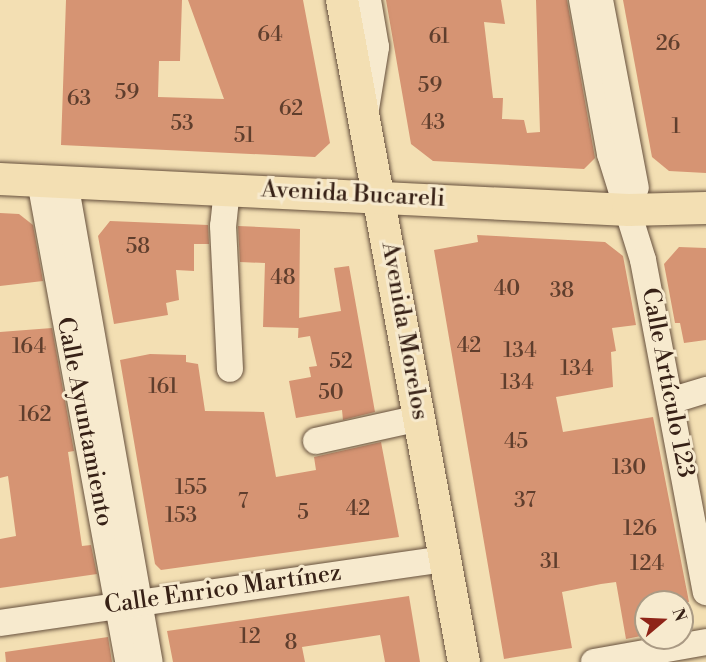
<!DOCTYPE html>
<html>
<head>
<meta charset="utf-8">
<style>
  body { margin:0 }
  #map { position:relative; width:706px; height:662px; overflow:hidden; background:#f3dfb3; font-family:"Libre Bodoni",serif }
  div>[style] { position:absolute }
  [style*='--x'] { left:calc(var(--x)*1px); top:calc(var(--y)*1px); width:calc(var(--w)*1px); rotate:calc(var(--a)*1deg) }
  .building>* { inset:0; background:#d69473 }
  .roads { filter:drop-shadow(0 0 2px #66503d) drop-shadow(0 0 2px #66503d) }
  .minor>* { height:26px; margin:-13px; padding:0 13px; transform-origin:13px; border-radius:13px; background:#f7eace }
  .major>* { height:32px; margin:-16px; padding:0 16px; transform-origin:16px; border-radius:16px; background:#f3dfb3 }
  span { translate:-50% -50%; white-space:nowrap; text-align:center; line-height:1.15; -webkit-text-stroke:6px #f7eace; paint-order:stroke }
  .number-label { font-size:21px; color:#5f3e2d }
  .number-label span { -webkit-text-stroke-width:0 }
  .street-label { font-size:24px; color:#372116 }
  .north { position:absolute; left:634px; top:590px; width:60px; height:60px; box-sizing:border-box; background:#f7eace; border:2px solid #aa9a84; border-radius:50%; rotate:71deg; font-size:16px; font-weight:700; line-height:24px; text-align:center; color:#372116 }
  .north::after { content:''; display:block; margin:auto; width:21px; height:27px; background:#8f2418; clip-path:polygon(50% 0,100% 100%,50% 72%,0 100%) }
</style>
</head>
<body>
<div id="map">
  <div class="building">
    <div style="clip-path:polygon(66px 0,182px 0,180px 61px,159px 61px,158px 97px,224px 99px,188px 0,303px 0,330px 143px,315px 157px,61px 145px)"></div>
    <div style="clip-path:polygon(386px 0,501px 0,505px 24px,484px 22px,493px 98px,503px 98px,502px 119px,524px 120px,527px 133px,540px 132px,536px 0,567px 0,595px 158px,584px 169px,433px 161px,411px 144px)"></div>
    <div style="clip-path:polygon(623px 0,706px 0,706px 173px,669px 171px,652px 157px)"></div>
    <div style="clip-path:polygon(0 213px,19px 214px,33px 225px,43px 281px,0 286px)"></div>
    <div style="clip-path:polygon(110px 221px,208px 225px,209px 244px,194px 244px,194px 271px,176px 270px,179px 300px,166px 303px,168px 315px,114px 324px,98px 236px)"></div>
    <div style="clip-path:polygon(238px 226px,300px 229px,299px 328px,263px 327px,265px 263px,240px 262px)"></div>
    <div style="clip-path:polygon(477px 235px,605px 242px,623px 256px,636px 325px,612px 328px,616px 351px,611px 352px,613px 387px,556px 397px,563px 432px,653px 417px,689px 602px,646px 602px,646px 635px,626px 639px,616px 582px,601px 584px,562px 592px,572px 648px,504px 659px,434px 250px,478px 242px)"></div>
    <div style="clip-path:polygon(679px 247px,706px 248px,706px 340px,684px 343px,680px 323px,675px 323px,664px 264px)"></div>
    <div style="clip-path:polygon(349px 266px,375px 412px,343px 420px,342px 410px,296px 418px,289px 381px,311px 377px,309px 367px,317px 366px,310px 336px,298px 338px,299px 318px,341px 311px,334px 268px)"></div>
    <div style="clip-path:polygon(52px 328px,74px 451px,68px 452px,82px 546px,91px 545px,97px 574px,0 588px,0 539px,16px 536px,8px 476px,0 478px,0 332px)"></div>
    <div style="clip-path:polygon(150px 354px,186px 355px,186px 362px,198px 364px,205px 411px,264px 412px,276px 477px,316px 470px,314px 457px,381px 442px,399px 537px,161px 570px,155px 564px,120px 360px)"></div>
    <div style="clip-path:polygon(409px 596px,420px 662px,385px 662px,380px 635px,302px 647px,305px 662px,173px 662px,167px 631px)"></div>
    <div style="clip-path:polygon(108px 637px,112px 662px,6px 662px,5px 652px)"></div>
  </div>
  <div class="roads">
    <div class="minor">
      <div style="--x:582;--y:0;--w:157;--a:79.7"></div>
      <div style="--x:610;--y:154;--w:111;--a:72.7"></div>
      <div style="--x:643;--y:260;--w:338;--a:79.3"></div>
      <div style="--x:600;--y:0;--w:191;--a:79.2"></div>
      <div style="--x:366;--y:109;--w:63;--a:-80.8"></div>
      <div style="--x:376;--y:47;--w:48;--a:-99.7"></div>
      <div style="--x:40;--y:181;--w:489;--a:79.6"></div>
      <div style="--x:65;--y:182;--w:487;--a:80"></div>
      <div style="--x:227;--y:189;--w:37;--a:96"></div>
      <div style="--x:223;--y:226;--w:143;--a:87.2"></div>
      <div style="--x:670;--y:401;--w:38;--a:-17"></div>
      <div style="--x:316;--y:441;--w:107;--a:-12.5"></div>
      <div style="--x:0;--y:623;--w:451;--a:-8.2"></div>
      <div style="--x:594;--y:662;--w:114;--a:-10.1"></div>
    </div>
    <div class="major">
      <div style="--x:342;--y:0;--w:673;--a:79.56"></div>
      <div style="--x:0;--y:179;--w:629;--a:2.83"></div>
      <div style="--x:628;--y:210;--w:78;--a:-1.5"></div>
    </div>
  </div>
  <div class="number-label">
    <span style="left:270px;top:35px">64</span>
    <span style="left:439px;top:37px">61</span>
    <span style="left:668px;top:44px">26</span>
    <span style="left:430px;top:86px">59</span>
    <span style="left:127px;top:93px">59</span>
    <span style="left:79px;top:99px">63</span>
    <span style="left:291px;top:109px">62</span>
    <span style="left:433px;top:123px">43</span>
    <span style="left:182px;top:124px">53</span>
    <span style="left:676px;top:127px">1</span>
    <span style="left:244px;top:136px">51</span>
    <span style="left:138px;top:247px">58</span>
    <span style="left:283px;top:278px">48</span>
    <span style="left:507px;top:289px">40</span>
    <span style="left:562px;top:291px">38</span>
    <span style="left:469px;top:346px">42</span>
    <span style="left:29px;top:347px">164</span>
    <span style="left:520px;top:351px">134</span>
    <span style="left:341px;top:362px">52</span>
    <span style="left:577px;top:369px">134</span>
    <span style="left:517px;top:383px">134</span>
    <span style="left:163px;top:387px">161</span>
    <span style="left:331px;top:393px">50</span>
    <span style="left:35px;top:415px">162</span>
    <span style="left:516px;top:442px">45</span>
    <span style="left:629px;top:468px">130</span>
    <span style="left:191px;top:488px">155</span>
    <span style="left:525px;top:501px">37</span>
    <span style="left:243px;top:502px">7</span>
    <span style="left:358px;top:509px">42</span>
    <span style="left:303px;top:513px">5</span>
    <span style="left:181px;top:516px">153</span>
    <span style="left:640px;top:529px">126</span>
    <span style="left:550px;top:562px">31</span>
    <span style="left:647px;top:564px">124</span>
    <span style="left:250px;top:637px">12</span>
    <span style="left:291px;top:643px">8</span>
  </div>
  <div class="street-label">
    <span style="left:353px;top:195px;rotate:3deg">Avenida Bucareli</span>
    <span style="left:404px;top:331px;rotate:80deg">Avenida Morelos</span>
    <span style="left:667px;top:383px;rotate:79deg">Calle Artículo 123</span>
    <span style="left:84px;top:422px;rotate:79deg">Calle Ayuntamiento</span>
    <span style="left:223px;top:590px;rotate:-8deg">Calle Enrico Martínez</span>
  </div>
  <div class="north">N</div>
</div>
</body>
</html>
